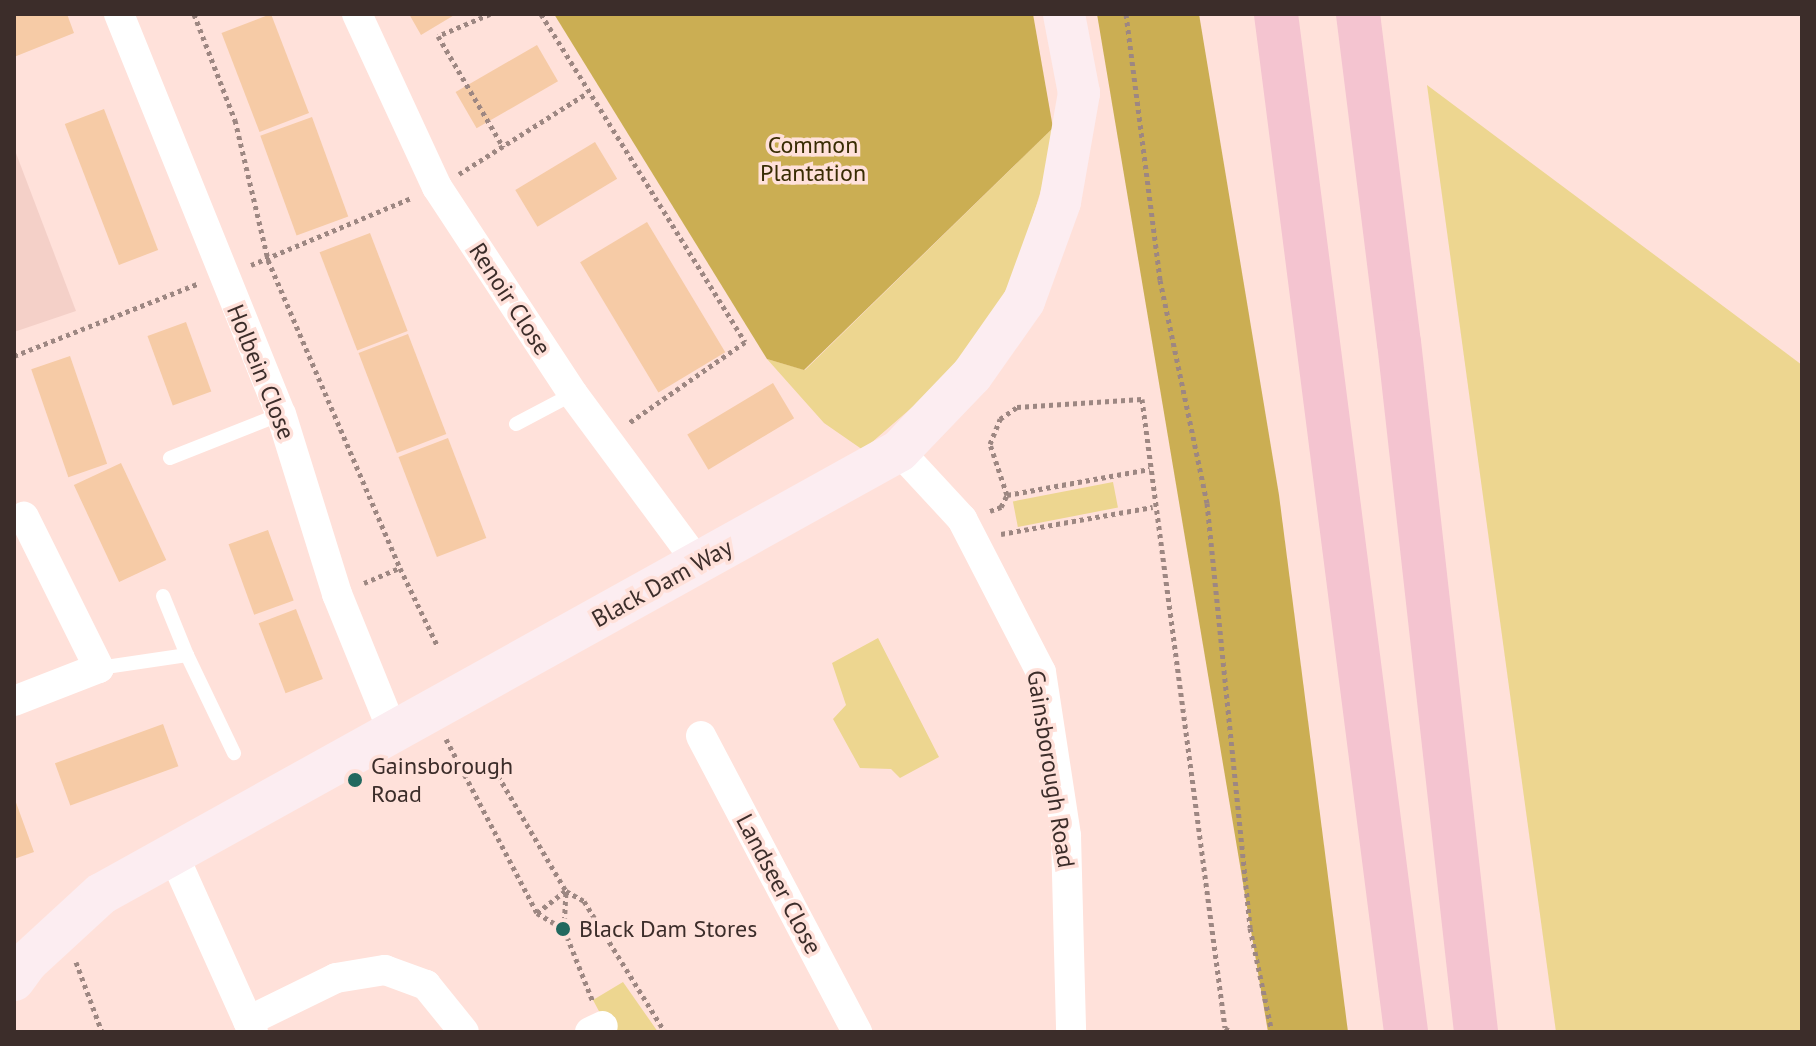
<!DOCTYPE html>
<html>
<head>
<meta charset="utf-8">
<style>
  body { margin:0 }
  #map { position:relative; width:1816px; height:1046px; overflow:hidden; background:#ffe1da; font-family:"PT Sans",sans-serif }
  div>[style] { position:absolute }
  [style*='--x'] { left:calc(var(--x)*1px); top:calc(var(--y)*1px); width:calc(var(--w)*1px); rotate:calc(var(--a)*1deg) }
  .built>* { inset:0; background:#f4d0c8 }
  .green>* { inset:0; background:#edd690; transform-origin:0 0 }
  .forest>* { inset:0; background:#cbae53 }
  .building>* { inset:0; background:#f6cba6; transform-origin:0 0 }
  .path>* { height:5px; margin-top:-2.5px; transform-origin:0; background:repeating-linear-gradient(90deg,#9d8782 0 4px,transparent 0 8px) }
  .lane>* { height:14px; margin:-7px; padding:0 7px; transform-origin:7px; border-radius:7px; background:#fff }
  .street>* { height:30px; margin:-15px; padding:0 15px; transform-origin:15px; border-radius:15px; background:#fff }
  .secondary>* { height:42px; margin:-21px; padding:0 21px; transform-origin:21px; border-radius:21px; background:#fcedf1 }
  .highway>* { height:44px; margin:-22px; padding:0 22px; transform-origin:22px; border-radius:22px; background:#f4c4d0 }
  .dots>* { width:22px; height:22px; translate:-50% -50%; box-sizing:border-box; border:4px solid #ffe1da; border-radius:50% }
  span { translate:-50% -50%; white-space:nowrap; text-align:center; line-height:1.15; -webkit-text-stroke:7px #ffe1da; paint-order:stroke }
  .park-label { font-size:24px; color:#382c03 }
  .street-label { font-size:24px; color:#3c2d2a }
  .poi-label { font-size:24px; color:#3c2d2a }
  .left { translate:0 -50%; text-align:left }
  .frame { position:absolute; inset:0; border:16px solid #3c2d2a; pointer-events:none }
</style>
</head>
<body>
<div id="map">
  <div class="built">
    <div style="clip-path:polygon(14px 148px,76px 311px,14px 332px)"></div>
  </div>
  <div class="green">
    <div style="clip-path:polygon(1427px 85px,1802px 365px,1802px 1032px,1556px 1032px)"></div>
    <div style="clip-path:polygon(1053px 128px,1054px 147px,1011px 289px,947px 377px,863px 450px,824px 423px,767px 359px,805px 370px)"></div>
    <div style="left:1113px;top:482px;width:26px;height:102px;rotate:79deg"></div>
    <div style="clip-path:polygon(878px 638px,939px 757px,900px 778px,891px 769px,860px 768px,833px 719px,846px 705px,832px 663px)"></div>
    <div style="clip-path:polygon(623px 982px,658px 1032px,610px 1032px,593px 1000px)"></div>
  </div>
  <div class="forest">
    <div style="clip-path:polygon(554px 14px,1033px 14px,1053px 128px,804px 370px,767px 359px)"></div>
    <div style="clip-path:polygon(1097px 14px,1199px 14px,1279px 495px,1348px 1032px,1268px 1032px)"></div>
  </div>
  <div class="building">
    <div style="clip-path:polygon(14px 14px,67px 14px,74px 33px,14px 57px)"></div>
    <div style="left:271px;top:14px;width:106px;height:53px;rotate:69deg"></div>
    <div style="clip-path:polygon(409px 14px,456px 14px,421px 35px)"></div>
    <div style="left:537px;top:45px;width:42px;height:94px;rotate:60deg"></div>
    <div style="left:104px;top:109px;width:151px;height:42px;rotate:69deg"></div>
    <div style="left:312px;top:117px;width:106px;height:55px;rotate:70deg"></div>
    <div style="left:595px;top:142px;width:43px;height:93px;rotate:59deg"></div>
    <div style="left:647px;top:222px;width:152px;height:78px;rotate:59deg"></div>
    <div style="left:370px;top:233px;width:105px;height:54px;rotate:69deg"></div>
    <div style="left:186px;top:322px;width:74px;height:41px;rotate:70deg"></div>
    <div style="left:408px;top:334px;width:107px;height:53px;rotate:69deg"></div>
    <div style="left:70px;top:356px;width:114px;height:41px;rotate:71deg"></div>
    <div style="left:773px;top:383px;width:41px;height:100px;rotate:59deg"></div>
    <div style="left:448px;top:438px;width:107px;height:53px;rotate:69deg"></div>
    <div style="left:121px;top:463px;width:107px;height:52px;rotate:65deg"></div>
    <div style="left:268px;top:530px;width:75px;height:42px;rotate:70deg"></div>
    <div style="left:296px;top:609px;width:75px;height:40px;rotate:69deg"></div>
    <div style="left:163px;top:724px;width:45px;height:115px;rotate:70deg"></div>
    <div style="clip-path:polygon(14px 797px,34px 852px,14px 859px)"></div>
  </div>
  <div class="path">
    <div style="--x:194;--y:14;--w:114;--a:68.9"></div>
    <div style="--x:235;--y:120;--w:144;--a:76.7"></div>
    <div style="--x:268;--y:260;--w:335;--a:66.8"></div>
    <div style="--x:400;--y:568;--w:85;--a:64.3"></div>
    <div style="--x:490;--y:14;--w:56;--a:157.1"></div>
    <div style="--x:438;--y:36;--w:129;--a:59.6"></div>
    <div style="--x:541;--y:14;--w:386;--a:58.1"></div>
    <div style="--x:745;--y:342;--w:141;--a:145.1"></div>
    <div style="--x:1126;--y:14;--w:268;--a:82.7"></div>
    <div style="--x:1160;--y:280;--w:228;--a:78.1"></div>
    <div style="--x:1207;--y:503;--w:427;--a:84.2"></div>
    <div style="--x:1250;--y:928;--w:106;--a:78.1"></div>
    <div style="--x:459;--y:174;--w:151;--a:-32.3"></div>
    <div style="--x:251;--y:265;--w:173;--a:-22.7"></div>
    <div style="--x:14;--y:356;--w:197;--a:-21.5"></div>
    <div style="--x:1007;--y:495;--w:54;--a:-108.4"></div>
    <div style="--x:990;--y:444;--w:27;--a:-68"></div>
    <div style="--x:1000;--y:419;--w:21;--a:-35"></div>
    <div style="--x:1017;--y:407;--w:125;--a:-3.7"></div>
    <div style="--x:1142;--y:399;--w:634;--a:82.48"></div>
    <div style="--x:1225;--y:1028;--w:7;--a:34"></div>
    <div style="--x:990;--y:511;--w:12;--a:-20"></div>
    <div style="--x:1001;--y:507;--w:13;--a:-63"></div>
    <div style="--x:1007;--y:495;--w:145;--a:-10.3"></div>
    <div style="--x:1001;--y:534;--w:154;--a:-10.1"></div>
    <div style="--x:364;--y:583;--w:39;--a:-23"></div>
    <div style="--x:446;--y:739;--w:196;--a:62.4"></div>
    <div style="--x:537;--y:913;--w:31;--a:31"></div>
    <div style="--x:564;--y:929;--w:79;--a:68.3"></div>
    <div style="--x:490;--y:762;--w:150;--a:59.5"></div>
    <div style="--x:566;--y:891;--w:21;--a:29"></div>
    <div style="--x:584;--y:901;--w:154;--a:58.3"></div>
    <div style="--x:537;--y:913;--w:36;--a:-38"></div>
    <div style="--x:564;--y:929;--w:38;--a:-87"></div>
    <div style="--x:76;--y:962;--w:75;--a:69.6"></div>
  </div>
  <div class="lane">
    <div style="--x:516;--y:424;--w:64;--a:-27.8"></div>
    <div style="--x:170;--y:458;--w:119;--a:-21.6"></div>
    <div style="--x:163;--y:596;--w:64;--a:67.9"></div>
    <div style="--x:187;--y:655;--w:109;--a:64.4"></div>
    <div style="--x:99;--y:668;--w:89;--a:-8.4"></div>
  </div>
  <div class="street">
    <div style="--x:119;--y:14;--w:432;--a:68"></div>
    <div style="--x:281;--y:414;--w:189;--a:72.7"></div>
    <div style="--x:337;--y:594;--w:149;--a:67.9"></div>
    <div style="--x:357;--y:14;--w:191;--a:65.2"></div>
    <div style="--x:437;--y:187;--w:248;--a:56.7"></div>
    <div style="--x:573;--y:394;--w:210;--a:53.5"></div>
    <div style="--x:899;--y:451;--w:93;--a:47.2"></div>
    <div style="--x:962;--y:519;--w:172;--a:62.7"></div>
    <div style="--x:1041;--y:672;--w:166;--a:81.3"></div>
    <div style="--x:1066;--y:836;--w:196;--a:88.5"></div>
    <div style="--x:14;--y:701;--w:91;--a:-21.2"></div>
    <div style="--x:99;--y:668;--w:169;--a:-116.4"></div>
    <div style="--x:701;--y:736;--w:335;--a:62.2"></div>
    <div style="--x:173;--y:854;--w:195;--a:65.8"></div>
    <div style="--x:248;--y:1021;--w:98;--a:-26"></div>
    <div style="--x:336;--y:978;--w:50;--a:-9.3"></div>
    <div style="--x:385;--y:970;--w:44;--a:20.1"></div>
    <div style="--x:426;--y:985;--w:60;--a:51"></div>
    <div style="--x:590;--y:1032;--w:14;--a:-25"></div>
  </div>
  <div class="secondary">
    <div style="--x:14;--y:980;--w:22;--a:-54"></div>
    <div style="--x:27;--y:962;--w:100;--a:-42.6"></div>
    <div style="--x:101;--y:894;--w:913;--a:-29.04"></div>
    <div style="--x:899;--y:451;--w:105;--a:-46.2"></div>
    <div style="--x:972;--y:375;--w:90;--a:-54.9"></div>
    <div style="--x:1024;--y:301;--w:105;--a:-70"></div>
    <div style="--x:1060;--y:202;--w:111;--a:-80.1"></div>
    <div style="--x:1079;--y:93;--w:80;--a:-100.8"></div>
  </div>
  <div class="highway">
    <div style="--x:1276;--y:14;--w:1026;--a:82.72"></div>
    <div style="--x:1358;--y:14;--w:331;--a:82.9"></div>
    <div style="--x:1399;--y:342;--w:694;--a:83.63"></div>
  </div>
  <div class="dots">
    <div style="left:355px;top:780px;background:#22695f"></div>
    <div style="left:563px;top:929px;background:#22695f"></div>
  </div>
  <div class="park-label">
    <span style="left:813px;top:159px">Common<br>Plantation</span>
  </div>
  <div class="street-label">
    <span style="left:510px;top:299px;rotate:57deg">Renoir Close</span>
    <span style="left:261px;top:372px;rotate:68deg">Holbein Close</span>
    <span style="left:662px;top:583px;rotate:-29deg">Black Dam Way</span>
    <span style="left:1051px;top:769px;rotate:81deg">Gainsborough Road</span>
    <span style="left:779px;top:884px;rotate:62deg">Landseer Close</span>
  </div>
  <div class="poi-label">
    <span class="left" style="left:371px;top:780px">Gainsborough<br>Road</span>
    <span class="left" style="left:579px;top:929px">Black Dam Stores</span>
  </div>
  <div class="frame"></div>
</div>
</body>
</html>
